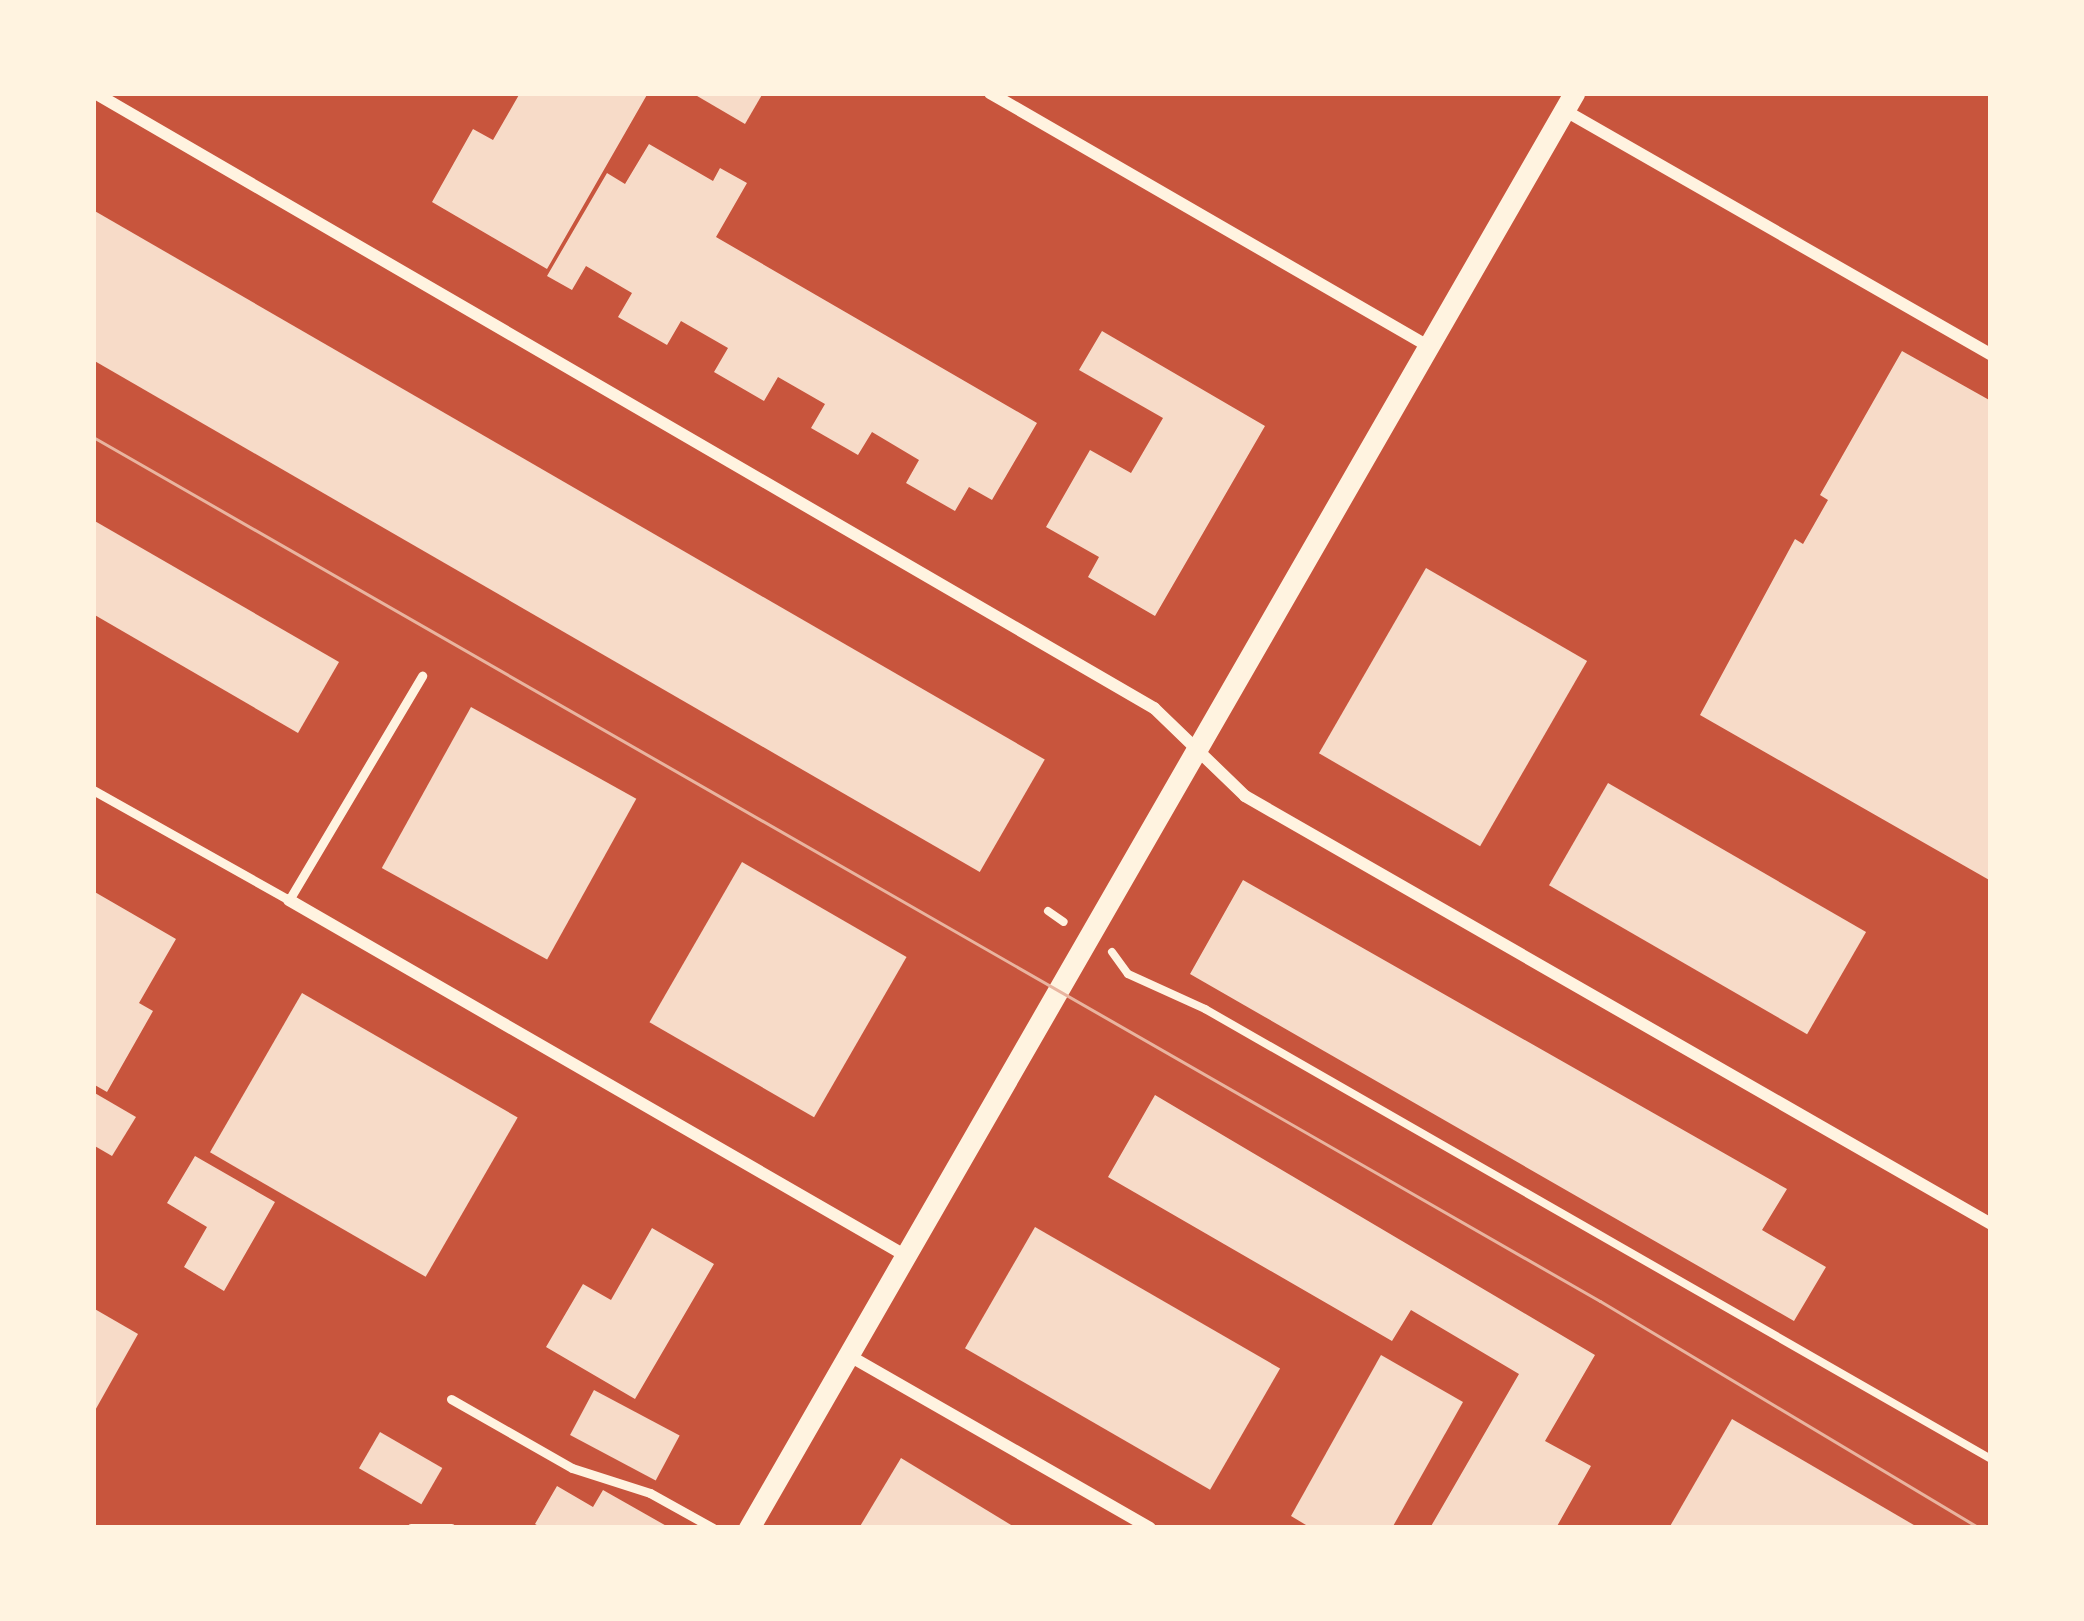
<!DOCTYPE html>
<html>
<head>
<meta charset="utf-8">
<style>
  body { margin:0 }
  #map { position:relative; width:2084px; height:1621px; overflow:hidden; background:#c8553d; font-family:Lato,sans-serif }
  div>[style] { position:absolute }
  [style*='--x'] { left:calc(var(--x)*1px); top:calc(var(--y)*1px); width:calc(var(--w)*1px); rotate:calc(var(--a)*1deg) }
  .building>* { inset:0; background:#f7dbc8; transform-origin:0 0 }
  .path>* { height:8px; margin:-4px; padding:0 4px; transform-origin:4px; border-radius:4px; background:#fff3e0 }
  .service>* { height:9px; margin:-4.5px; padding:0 4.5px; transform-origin:4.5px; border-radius:4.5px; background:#fff3e0 }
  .minor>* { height:12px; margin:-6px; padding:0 6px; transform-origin:6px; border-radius:6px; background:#fff3e0 }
  .tertiary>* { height:21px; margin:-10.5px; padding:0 10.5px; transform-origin:10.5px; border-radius:10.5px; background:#fff3e0 }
  .tram>* { height:3px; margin:-1.5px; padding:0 1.5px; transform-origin:1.5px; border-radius:1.5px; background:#e9b49f }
  span { translate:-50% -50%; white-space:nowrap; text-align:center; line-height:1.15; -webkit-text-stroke:12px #fff3e0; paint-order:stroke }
  .frame { position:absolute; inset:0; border:96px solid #fff3e0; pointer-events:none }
</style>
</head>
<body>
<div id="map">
  <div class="building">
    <div style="clip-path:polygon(520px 93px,648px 93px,547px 269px,432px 202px,473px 129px,493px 140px)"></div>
    <div style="clip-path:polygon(692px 93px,763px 93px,745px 124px)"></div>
    <div style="clip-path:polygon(649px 144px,713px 181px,720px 168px,747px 183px,716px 237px,1037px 423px,992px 500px,969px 487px,955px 511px,906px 483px,919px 460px,872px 432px,858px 455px,811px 428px,825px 404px,778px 377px,764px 401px,714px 372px,728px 348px,681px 321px,667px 345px,618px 317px,632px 293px,586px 266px,572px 290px,547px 276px,607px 173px,625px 184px)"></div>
    <div style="left:93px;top:210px;width:1099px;height:130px;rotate:30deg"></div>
    <div style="clip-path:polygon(1102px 331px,1265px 426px,1155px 616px,1088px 577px,1099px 557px,1046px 527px,1090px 450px,1131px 473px,1163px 418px,1079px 370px)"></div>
    <div style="clip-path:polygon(1902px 351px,1991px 401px,1991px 881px,1700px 715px,1795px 539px,1803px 544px,1828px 500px,1820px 495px)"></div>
    <div style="clip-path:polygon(93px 520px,339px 662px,298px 733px,93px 614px)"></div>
    <div style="left:1426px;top:568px;width:186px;height:214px;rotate:30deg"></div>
    <div style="left:471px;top:707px;width:189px;height:184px;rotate:29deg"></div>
    <div style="left:1608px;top:783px;width:298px;height:118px;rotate:30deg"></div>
    <div style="left:742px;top:862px;width:190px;height:185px;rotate:30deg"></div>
    <div style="clip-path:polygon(1243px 880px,1787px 1189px,1762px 1230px,1826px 1267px,1794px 1321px,1190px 974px)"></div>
    <div style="clip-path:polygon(93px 891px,176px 939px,139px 1003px,153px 1011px,107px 1092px,93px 1084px)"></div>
    <div style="left:302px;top:993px;width:249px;height:184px;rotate:30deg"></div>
    <div style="clip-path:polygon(93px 1092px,136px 1117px,112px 1156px,93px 1145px)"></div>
    <div style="clip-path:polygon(1155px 1095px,1595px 1355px,1545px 1441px,1591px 1466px,1556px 1528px,1430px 1528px,1519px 1374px,1411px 1310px,1392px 1341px,1108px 1177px)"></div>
    <div style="clip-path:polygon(195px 1156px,275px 1202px,224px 1291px,184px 1267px,207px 1227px,167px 1203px)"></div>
    <div style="left:1035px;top:1227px;width:283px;height:140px;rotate:30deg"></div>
    <div style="clip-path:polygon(652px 1228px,714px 1264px,635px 1399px,546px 1347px,583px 1284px,611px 1300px)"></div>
    <div style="clip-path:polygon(93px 1308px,138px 1334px,93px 1414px)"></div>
    <div style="clip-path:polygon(1381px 1355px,1463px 1402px,1392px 1528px,1311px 1528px,1291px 1516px)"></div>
    <div style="left:594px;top:1390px;width:97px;height:51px;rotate:28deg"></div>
    <div style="clip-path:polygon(1732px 1419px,1919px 1528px,1669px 1528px)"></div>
    <div style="left:380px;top:1432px;width:72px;height:42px;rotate:30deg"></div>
    <div style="clip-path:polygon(901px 1458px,1016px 1528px,859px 1528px)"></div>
    <div style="clip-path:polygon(557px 1486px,593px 1507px,603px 1490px,670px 1528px,542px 1528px,535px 1524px)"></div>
  </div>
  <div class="path">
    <div style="--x:1048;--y:911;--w:19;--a:35"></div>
    <div style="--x:1112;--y:952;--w:27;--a:54"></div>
    <div style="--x:1128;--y:974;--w:85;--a:24.4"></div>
    <div style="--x:1205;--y:1009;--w:906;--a:29.79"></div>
  </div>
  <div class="service">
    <div style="--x:93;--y:790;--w:225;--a:29.3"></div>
    <div style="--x:289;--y:900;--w:261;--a:-59.3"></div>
    <div style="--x:451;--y:1399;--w:139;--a:29.7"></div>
    <div style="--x:572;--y:1468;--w:82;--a:17.8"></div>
    <div style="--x:650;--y:1493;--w:72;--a:29.1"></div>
    <div style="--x:411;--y:1528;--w:40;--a:0"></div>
  </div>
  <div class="minor">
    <div style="--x:95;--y:93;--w:1225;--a:30.15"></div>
    <div style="--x:1154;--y:708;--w:127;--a:44"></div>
    <div style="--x:1245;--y:796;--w:860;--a:29.84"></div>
    <div style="--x:990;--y:93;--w:506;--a:30.01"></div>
    <div style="--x:1564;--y:110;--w:492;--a:29.8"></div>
    <div style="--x:289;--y:900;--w:712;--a:29.98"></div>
    <div style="--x:848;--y:1355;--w:348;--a:29.8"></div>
  </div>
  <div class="tertiary">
    <div style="--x:749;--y:1528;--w:1655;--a:-60.1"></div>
  </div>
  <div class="tram">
    <div style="--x:93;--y:437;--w:1737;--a:29.83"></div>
    <div style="--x:1600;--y:1301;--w:442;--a:30.9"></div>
  </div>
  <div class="frame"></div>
</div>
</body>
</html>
